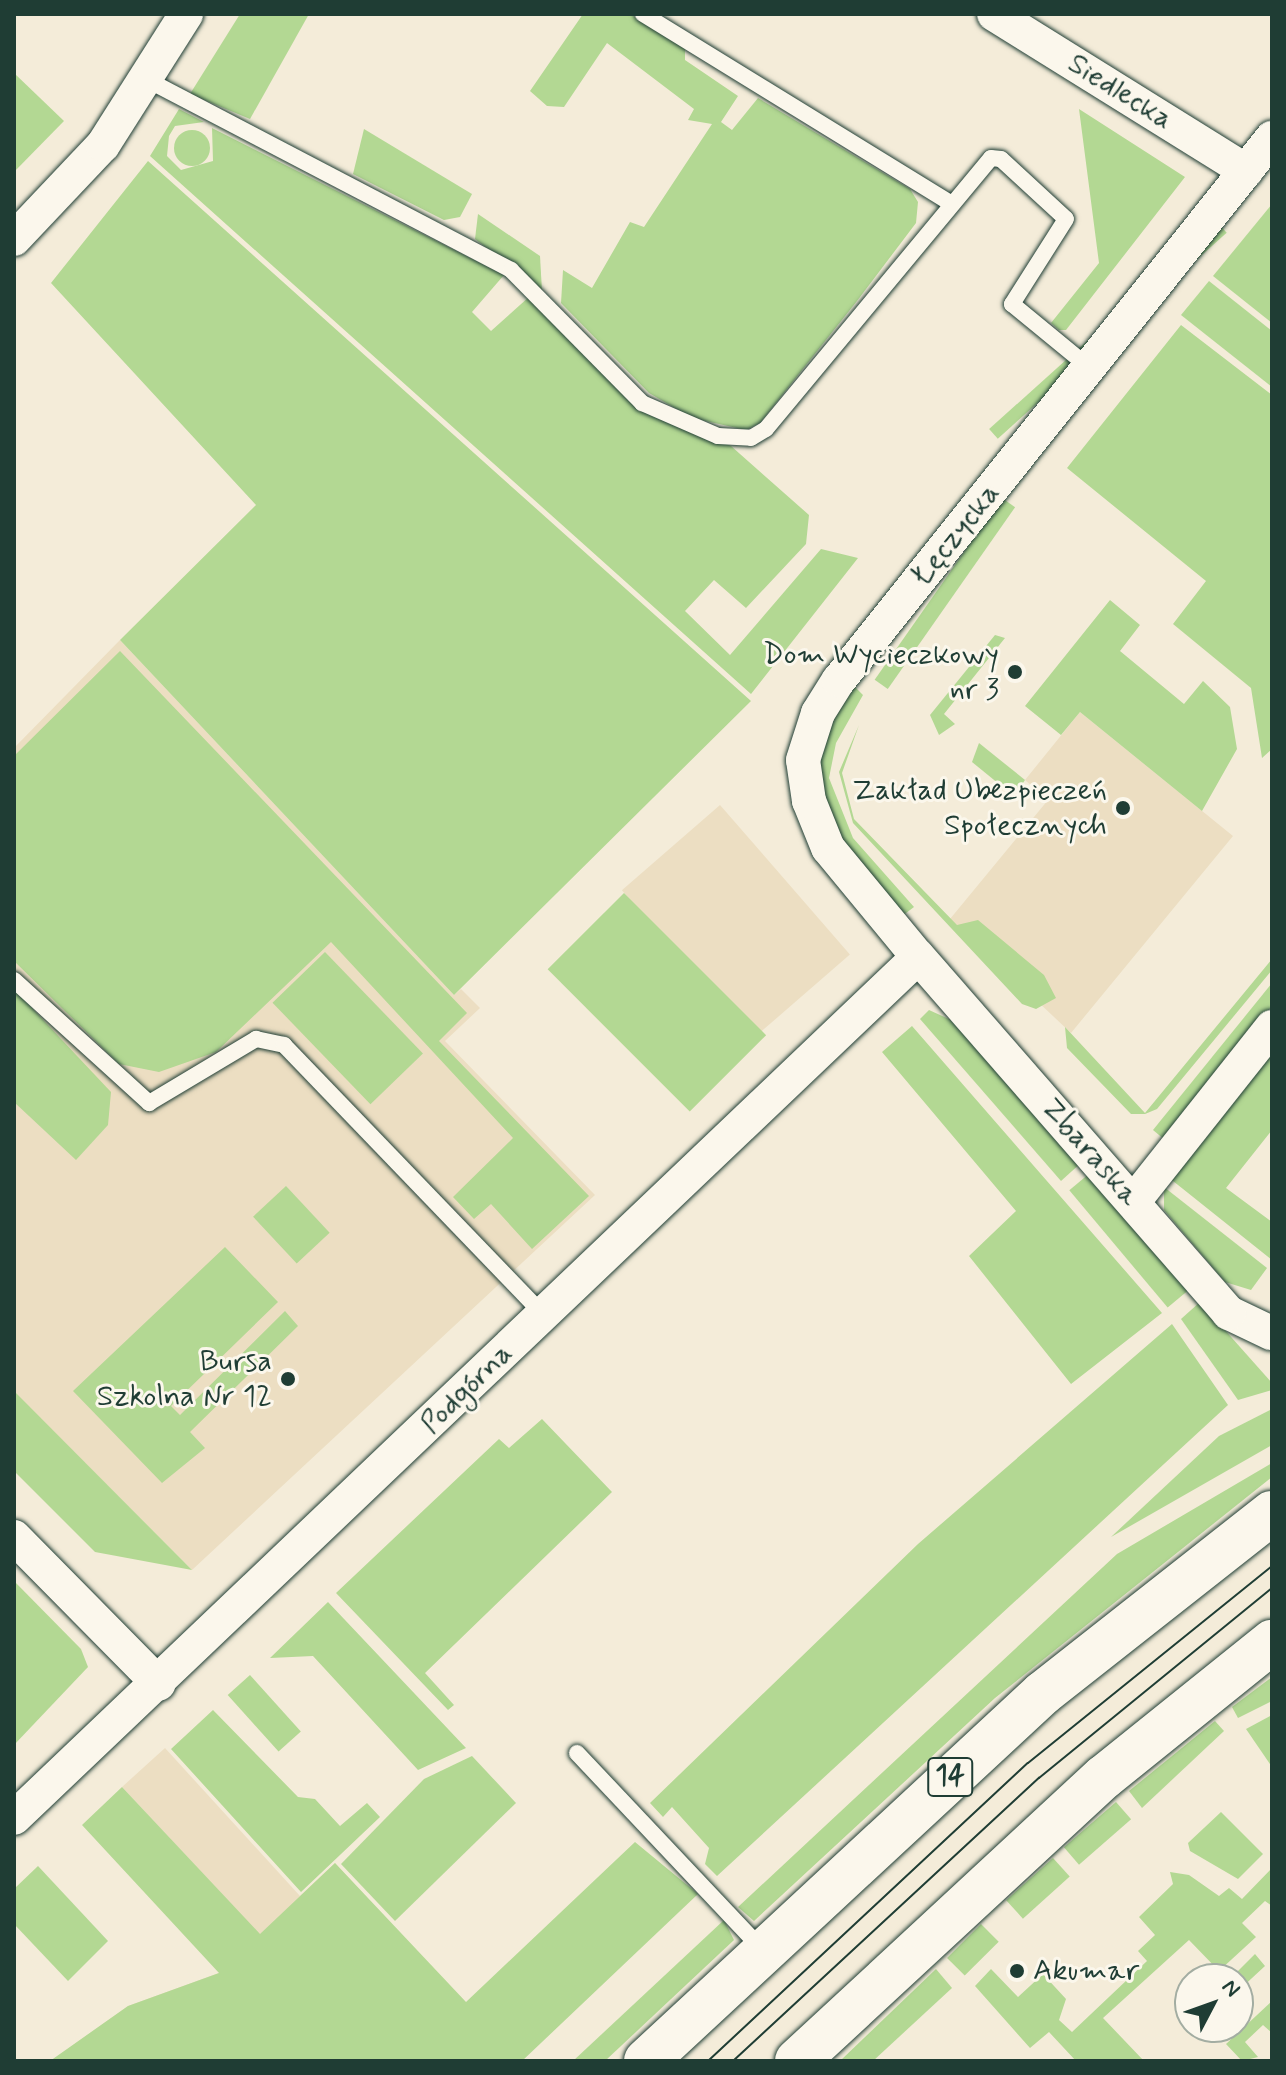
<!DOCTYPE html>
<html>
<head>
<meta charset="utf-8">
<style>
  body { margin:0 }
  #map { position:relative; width:1286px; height:2075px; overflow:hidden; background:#f4ecd9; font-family:Mynerve,sans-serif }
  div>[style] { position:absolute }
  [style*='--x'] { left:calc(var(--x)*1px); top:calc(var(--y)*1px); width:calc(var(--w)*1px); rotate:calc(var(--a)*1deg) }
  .built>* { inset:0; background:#ecdec2; transform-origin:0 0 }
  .green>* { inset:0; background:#b3d893; transform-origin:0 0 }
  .round { border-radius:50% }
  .roads { filter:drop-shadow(0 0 2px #1f3d34) drop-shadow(0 0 2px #1f3d34) }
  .lane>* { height:16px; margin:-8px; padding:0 8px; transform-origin:8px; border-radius:8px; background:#fbf7ec }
  .street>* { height:34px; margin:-17px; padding:0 17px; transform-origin:17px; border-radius:17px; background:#fbf7ec }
  .primary>* { height:44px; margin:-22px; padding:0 22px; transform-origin:22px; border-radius:22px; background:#fbf7ec }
  .tram>* { height:2px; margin:-1px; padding:0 1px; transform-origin:1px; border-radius:1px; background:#1f3d34 }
  .dots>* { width:22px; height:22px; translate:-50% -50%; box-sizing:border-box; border:4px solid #fbf7ec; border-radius:50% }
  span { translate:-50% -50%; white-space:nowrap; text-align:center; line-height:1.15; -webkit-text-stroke:6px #fbf7ec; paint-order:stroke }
  .shield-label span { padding:2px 6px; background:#fbf7ec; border:2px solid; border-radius:6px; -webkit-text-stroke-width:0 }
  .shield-label { font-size:28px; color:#1f3d34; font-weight:700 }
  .street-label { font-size:30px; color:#1f3d34 }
  .poi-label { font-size:30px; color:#1f3d34 }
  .right { translate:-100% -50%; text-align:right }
  .left { translate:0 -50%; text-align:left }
  .frame { position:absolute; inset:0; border:16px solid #1f3d34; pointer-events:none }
  .north { position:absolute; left:1174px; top:1963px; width:80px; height:80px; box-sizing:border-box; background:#fbf7ec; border:2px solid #a3ada2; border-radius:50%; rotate:49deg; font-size:22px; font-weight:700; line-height:32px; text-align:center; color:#1f3d34 }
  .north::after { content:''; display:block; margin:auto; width:28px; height:36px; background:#1f3d34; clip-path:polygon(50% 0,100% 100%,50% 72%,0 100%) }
</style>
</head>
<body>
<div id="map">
  <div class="built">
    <div style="clip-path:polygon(120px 640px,454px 995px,461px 989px,480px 1008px,445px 1041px,595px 1195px,192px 1570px,14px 1392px,14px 748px)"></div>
    <div style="clip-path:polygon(1080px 712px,1233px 836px,1071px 1033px,950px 919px,1048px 800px,1025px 780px)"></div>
    <div style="left:720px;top:805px;width:198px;height:130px;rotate:49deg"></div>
    <div style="clip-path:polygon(165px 1748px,300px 1896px,335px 1863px,517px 2061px,51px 2061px,128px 2006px,219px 1973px,260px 1935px,122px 1787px)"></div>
  </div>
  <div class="green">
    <div style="clip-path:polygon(240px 14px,309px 14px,250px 119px,190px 94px)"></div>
    <div style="clip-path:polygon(583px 14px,630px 14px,685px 48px,685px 60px,738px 96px,721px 122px,732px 130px,758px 98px,910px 189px,918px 202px,916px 223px,857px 301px,760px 423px,746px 430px,692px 418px,649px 393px,561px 303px,563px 270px,592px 288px,630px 222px,644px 227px,712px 124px,688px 120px,694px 109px,607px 43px,564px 107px,547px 106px,530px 91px)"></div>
    <div style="clip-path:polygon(14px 73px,64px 121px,14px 172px)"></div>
    <div style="clip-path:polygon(179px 109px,204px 122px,175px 126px,169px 136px,167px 156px,181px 170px,213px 161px,212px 128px,504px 275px,472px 312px,491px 331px,530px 296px,642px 409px,731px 446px,809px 515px,806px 544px,746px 608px,714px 580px,685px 611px,730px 655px,821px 549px,858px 558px,751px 694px,150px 156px)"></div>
    <div style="clip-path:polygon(1079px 109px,1185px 177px,1066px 330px,1059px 330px,1051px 323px,1099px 263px)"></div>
    <div style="clip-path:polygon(364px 129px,472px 194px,460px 217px,444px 220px,353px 174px)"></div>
    <div class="round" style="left:174px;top:130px;width:36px;height:36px"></div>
    <div style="clip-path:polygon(148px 161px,751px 701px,454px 995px,120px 640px,256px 505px,51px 283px)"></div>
    <div style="clip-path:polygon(1272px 204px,1272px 323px,1213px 276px)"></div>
    <div style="clip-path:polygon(478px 214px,540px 256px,542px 291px,475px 239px)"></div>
    <div style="left:1218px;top:223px;width:13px;height:308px;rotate:48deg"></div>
    <div style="clip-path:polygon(1209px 281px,1272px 331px,1272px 387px,1181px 315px)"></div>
    <div style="clip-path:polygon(1181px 325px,1272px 395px,1272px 749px,1262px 758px,1251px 688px,1173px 624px,1206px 581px,1067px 468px)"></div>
    <div style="left:1002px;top:498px;width:16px;height:222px;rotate:35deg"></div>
    <div style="clip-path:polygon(1110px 600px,1140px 625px,1120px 651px,1184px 704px,1203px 681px,1230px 707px,1237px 749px,1202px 811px,1080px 712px,1061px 735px,1025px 706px)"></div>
    <div style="clip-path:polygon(995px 635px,1005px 638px,944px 714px,955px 724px,939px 735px,930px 715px)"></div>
    <div style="clip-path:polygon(120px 651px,467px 1013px,439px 1041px,589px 1196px,532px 1249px,491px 1204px,474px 1219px,453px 1197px,513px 1138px,331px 942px,216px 1052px,159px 1072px,119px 1064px,14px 961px,14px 756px)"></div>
    <div style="clip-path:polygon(854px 686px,863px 695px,836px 743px,829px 778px,853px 838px,914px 907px,902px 916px,831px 826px,815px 769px,825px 731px)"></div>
    <div style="clip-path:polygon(859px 725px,842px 773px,854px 819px,957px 925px,978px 920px,1044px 975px,1056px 998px,1036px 1009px,1022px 1004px,853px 823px,839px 772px)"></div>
    <div style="clip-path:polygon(979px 743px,1025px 780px,1021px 786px,1010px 793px,972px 762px)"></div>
    <div style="left:624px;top:893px;width:201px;height:108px;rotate:45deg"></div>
    <div style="left:325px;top:952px;width:141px;height:73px;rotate:46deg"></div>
    <div style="clip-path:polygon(1272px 959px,1272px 970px,1157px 1109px,1145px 1114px,1131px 1114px,1067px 1048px,1065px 1027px,1145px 1113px)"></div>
    <div style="clip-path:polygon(1272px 983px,1272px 1006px,1165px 1140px,1153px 1130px)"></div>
    <div style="clip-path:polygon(14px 989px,111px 1092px,108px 1125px,76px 1160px,14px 1102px)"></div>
    <div style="clip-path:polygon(929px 1010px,962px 1025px,1082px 1162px,1061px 1181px,920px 1019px)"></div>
    <div style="clip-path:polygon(912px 1026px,1162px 1313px,1071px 1384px,969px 1256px,1016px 1211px,882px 1052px)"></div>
    <div style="clip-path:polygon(1272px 1048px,1272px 1130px,1226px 1188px,1272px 1222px,1272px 1260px,1168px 1177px)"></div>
    <div style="left:1090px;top:1173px;width:153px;height:27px;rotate:50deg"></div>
    <div style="left:286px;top:1186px;width:64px;height:45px;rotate:47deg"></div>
    <div style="clip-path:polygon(1164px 1187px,1267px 1268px,1251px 1290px,1225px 1282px,1164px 1210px)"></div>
    <div style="clip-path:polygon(225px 1247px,278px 1302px,171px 1406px,180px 1415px,285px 1311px,298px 1326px,190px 1432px,205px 1448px,162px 1483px,73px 1391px)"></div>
    <div style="clip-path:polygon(1200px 1302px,1272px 1383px,1272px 1390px,1238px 1400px,1181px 1319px)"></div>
    <div style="clip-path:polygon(1172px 1324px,1228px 1405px,717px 1876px,705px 1864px,709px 1848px,672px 1807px,663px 1817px,650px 1803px,918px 1544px)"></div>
    <div style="clip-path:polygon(14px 1391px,192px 1570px,95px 1552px,14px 1471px)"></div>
    <div style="clip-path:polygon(1272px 1409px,1272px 1445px,1111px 1537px,1219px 1436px)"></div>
    <div style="clip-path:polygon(542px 1419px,612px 1492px,425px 1673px,454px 1705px,448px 1710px,336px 1593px,499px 1439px,509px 1448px)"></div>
    <div style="clip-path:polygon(1272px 1463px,1272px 1477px,995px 1698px,754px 1921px,738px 1907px,1117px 1554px)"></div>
    <div style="clip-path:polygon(14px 1581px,81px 1649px,88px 1667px,14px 1745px)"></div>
    <div style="clip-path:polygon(328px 1602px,466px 1748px,418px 1770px,313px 1656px,270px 1658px)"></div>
    <div style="left:250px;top:1675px;width:76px;height:30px;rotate:48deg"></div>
    <div style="clip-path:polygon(1272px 1677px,1272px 1701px,1238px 1718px,1232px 1707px)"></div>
    <div style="clip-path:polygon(213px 1710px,298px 1797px,315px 1799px,340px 1826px,367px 1803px,380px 1817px,301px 1892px,171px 1749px)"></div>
    <div style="clip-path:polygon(1272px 1715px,1272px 1767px,1246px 1729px)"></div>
    <div style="clip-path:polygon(1215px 1721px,1224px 1731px,1142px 1808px,1129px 1791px)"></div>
    <div style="clip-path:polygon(472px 1756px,516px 1803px,395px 1921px,341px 1864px,424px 1779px)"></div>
    <div style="clip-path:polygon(122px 1787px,260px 1934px,335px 1863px,466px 2002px,635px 1842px,698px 1894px,522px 2061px,50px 2061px,128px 2006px,219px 1973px,82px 1825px)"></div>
    <div style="left:1116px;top:1802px;width:23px;height:69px;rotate:49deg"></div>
    <div style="clip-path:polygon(1221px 1812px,1263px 1854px,1238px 1879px,1190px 1851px,1188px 1843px)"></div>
    <div style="left:1053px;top:1858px;width:25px;height:63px;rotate:48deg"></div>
    <div style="clip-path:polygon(38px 1866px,108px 1941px,68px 1981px,14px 1924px,14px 1889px)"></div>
    <div style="clip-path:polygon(1272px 1868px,1272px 1906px,1265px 1901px,1242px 1923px,1256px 1937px,1219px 1971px,1189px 1940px,1103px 2018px,1144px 2061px,1076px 2061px,1049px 2032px,1030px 2048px,975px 1986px,991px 1969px,1018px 1997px,1043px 1974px,1066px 1999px,1059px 2020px,1072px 2032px,1147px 1961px,1138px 1951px,1155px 1935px,1139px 1917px,1173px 1884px,1170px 1872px,1189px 1875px,1219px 1896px,1229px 1888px,1242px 1899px)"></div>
    <div style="clip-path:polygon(724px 1920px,734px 1940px,605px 2061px,573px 2061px)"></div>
    <div style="left:981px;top:1924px;width:25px;height:48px;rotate:45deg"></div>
    <div style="clip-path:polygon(1255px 1954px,1265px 1966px,1238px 1991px,1238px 1979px,1230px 1979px)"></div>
    <div style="clip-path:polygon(936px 1969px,952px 1988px,873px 2061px,840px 2061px)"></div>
    <div style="clip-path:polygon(1272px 2001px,1272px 2033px,1263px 2025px,1245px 2042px,1258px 2057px,1242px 2061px,1226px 2044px)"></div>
  </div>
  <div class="roads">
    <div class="lane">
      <div style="--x:643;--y:14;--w:359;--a:31.6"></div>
      <div style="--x:144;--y:78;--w:414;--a:27.6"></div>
      <div style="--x:511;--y:270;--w:187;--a:45.4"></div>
      <div style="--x:642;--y:403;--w:83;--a:23.5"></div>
      <div style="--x:718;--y:436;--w:33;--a:3"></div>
      <div style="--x:751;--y:438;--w:17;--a:-31"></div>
      <div style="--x:766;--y:429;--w:352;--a:-50.3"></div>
      <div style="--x:991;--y:158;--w:10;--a:6"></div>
      <div style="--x:1001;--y:159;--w:88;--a:42.7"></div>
      <div style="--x:1066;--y:219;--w:101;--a:122.4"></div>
      <div style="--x:1012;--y:304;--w:101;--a:39.4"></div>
      <div style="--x:14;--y:980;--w:183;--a:42.3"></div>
      <div style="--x:149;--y:1103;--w:125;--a:-30.9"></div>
      <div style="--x:256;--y:1039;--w:29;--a:12"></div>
      <div style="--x:284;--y:1045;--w:375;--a:46.1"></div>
      <div style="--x:577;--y:1753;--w:270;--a:46.7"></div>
    </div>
    <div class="street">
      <div style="--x:994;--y:14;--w:297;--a:31.9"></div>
      <div style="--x:14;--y:239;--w:129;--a:-46.6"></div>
      <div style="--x:103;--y:145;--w:155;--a:-57.6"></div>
      <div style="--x:1134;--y:1201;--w:222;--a:-51.6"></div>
      <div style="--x:1271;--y:1333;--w:47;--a:-154.5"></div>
      <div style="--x:1229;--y:1313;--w:473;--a:-131.1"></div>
      <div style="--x:918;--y:957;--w:141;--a:-129.5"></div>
      <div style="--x:828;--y:848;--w:51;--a:-112"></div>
      <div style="--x:809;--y:801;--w:41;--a:-98.3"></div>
      <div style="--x:803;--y:760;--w:49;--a:-72.3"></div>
      <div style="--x:818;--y:713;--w:39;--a:-58"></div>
      <div style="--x:839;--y:680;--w:694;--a:-51.38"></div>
      <div style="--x:14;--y:1537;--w:206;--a:45.4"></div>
      <div style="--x:14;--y:1818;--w:1248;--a:-43.6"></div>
    </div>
    <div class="primary">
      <div style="--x:646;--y:2061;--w:541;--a:-42.83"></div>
      <div style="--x:1043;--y:1693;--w:291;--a:-38.2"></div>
      <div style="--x:797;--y:2061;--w:418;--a:-42.8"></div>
      <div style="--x:1104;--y:1777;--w:216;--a:-38.8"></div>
    </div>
  </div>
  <div class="tram">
    <div style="--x:708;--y:2061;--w:437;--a:-43"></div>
    <div style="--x:1028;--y:1763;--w:314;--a:-38.9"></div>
    <div style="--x:733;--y:2061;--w:417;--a:-42.8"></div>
    <div style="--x:1039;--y:1778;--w:301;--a:-39.2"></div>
  </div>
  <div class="dots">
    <div style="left:1015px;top:672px;background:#1f3d34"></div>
    <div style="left:1123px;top:808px;background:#1f3d34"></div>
    <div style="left:288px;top:1379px;background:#1f3d34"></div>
    <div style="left:1017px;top:1971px;background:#1f3d34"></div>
  </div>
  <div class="shield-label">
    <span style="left:950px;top:1777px">14</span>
  </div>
  <div class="street-label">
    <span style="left:1120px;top:92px;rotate:32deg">Siedlecka</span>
    <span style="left:956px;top:535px;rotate:-51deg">Łęczycka</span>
    <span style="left:1090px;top:1152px;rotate:49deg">Zbaraska</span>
    <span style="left:467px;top:1389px;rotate:-44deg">Podgórna</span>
  </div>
  <div class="poi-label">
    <span class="right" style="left:999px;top:672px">Dom Wycieczkowy<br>nr 3</span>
    <span class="right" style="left:1107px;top:808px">Zakład Ubezpieczeń<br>Społecznych</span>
    <span class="right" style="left:272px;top:1379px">Bursa<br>Szkolna Nr 12</span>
    <span class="left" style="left:1033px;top:1971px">Akumar</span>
  </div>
  <div class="frame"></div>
  <div class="north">N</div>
</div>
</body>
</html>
